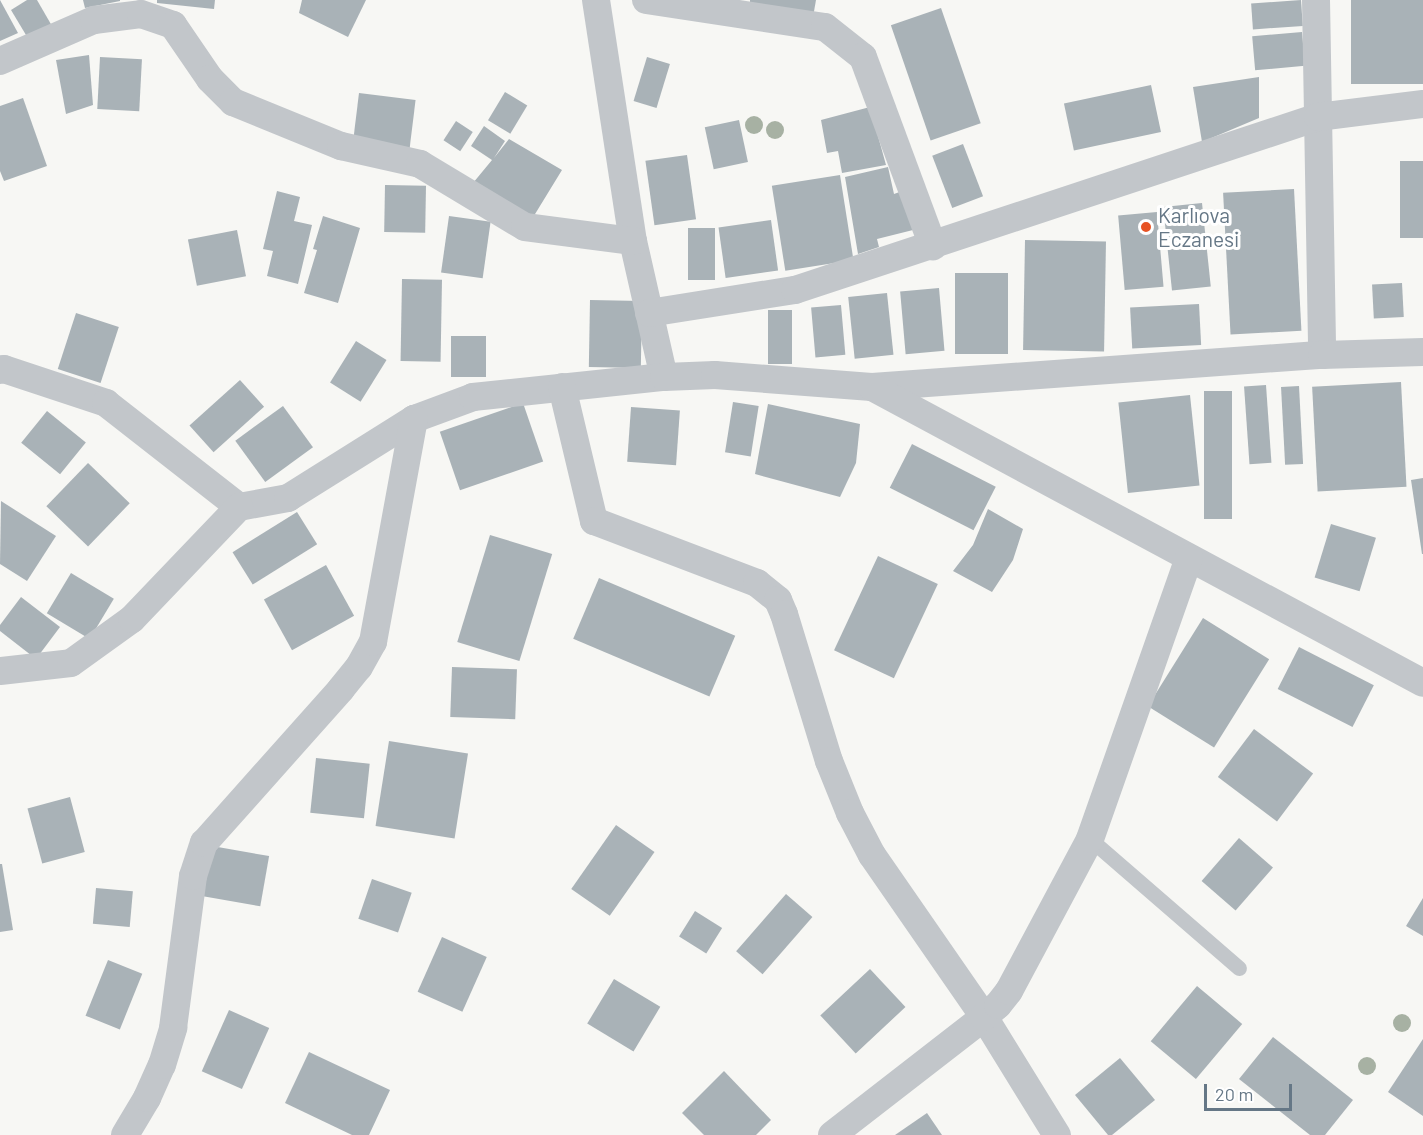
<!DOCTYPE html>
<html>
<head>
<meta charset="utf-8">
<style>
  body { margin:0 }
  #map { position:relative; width:1423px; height:1135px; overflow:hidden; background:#f7f7f4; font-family:Barlow,sans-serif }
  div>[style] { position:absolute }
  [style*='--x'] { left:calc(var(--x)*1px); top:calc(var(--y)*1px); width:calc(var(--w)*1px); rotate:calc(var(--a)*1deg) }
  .building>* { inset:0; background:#a9b2b7; transform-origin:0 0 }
  .service>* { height:15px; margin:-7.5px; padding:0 7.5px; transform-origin:7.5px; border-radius:7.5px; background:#c2c6ca }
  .minor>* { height:28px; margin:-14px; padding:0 14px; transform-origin:14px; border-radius:14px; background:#c2c6ca }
  .trees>* { width:18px; height:18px; margin:-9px; border-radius:50%; background:#a7b1a3 }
  .dots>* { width:16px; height:16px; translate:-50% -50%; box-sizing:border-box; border:3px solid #fff; border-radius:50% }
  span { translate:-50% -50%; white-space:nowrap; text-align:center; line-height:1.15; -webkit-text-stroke:6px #fff; paint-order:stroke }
  .poi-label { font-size:21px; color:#657786 }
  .left { translate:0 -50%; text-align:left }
  .scale { position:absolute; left:1204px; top:1084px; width:88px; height:27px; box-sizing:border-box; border:3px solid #657786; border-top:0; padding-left:8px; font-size:18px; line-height:21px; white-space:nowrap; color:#657786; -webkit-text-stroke:4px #fff; paint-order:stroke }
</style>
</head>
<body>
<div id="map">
  <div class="building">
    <div style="clip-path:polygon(0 0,18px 33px,0 41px)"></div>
    <div style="clip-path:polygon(27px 0,37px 0,52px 26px,29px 40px,11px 10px)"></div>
    <div style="clip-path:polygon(83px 0,120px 0,120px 1px,85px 8px)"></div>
    <div style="clip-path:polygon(157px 0,215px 0,214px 9px,157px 3px)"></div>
    <div style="clip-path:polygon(302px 0,366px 0,348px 37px,299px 13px)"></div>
    <div style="clip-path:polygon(750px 0,816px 0,813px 17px,750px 6px)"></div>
    <div style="left:1301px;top:0;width:26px;height:50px;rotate:86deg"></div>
    <div style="left:1351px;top:0;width:72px;height:84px"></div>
    <div style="left:941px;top:8px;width:122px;height:53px;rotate:71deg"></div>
    <div style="left:1302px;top:32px;width:34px;height:50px;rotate:85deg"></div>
    <div style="clip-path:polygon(89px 55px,93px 105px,66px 114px,56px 60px)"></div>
    <div style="left:100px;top:57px;width:42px;height:52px;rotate:3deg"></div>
    <div style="left:647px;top:57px;width:24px;height:46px;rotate:17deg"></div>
    <div style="clip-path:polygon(1259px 77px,1259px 118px,1202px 142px,1193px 87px)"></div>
    <div style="left:1151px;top:85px;width:48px;height:89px;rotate:78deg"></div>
    <div style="left:505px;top:92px;width:26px;height:33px;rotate:31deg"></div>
    <div style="left:359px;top:93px;width:57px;height:50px;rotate:7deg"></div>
    <div style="clip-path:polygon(23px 98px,47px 166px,4px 181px,0 171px,0 106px)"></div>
    <div style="clip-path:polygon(870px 107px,886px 165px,842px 173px,838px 151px,827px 153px,821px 120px)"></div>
    <div style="left:739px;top:120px;width:43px;height:35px;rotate:78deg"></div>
    <div style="left:456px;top:121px;width:20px;height:23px;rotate:33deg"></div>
    <div style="clip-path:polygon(484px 126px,505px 141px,494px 158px,509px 139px,562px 170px,532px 219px,473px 183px,492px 160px,471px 146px)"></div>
    <div style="left:963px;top:144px;width:56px;height:33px;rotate:69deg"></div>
    <div style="left:687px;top:155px;width:65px;height:42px;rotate:82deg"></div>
    <div style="left:1423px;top:161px;width:77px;height:23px;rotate:90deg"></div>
    <div style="clip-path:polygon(888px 167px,894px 194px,905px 190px,917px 229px,877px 239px,879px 247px,858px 254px,845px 177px)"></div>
    <div style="left:840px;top:175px;width:86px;height:69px;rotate:81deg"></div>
    <div style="left:385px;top:185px;width:41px;height:47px;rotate:1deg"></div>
    <div style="left:1294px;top:189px;width:142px;height:71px;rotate:87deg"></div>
    <div style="clip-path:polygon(277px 191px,300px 197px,294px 221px,312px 225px,298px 284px,267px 276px,273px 251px,263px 249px)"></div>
    <div style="left:1202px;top:203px;width:84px;height:39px;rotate:84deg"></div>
    <div style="left:1157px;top:212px;width:75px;height:39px;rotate:85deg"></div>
    <div style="clip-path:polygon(323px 216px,360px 228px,338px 303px,304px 293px,317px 250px,313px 249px)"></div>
    <div style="left:449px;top:216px;width:42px;height:57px;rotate:8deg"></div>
    <div style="left:771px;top:220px;width:51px;height:53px;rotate:82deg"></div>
    <div style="left:688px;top:228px;width:27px;height:52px"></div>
    <div style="left:237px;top:230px;width:47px;height:50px;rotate:79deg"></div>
    <div style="left:1025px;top:240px;width:81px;height:110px;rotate:1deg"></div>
    <div style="left:955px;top:273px;width:53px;height:81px"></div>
    <div style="left:402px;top:279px;width:40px;height:82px;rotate:1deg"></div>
    <div style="left:1402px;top:283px;width:34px;height:30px;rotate:87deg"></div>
    <div style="left:939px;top:288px;width:63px;height:39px;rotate:85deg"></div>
    <div style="left:887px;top:293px;width:62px;height:39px;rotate:84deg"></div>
    <div style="left:590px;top:300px;width:52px;height:67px;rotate:1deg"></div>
    <div style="left:1199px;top:304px;width:41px;height:69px;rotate:87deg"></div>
    <div style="left:841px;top:305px;width:50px;height:30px;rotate:85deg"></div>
    <div style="left:768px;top:310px;width:24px;height:54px"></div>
    <div style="left:76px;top:313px;width:45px;height:59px;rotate:18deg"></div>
    <div style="left:451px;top:336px;width:35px;height:41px"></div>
    <div style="left:356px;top:341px;width:36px;height:49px;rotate:32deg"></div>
    <div style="left:240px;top:380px;width:36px;height:68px;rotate:48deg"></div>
    <div style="left:1401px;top:382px;width:105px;height:89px;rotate:87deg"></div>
    <div style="left:1266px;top:385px;width:78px;height:22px;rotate:86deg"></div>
    <div style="left:1299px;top:386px;width:78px;height:18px;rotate:87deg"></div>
    <div style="left:1204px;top:391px;width:28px;height:128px"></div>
    <div style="left:1190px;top:395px;width:91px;height:72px;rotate:84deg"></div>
    <div style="left:733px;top:402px;width:26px;height:51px;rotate:9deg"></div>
    <div style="left:523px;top:403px;width:62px;height:88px;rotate:71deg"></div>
    <div style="clip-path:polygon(768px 404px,860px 424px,856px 463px,840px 497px,755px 474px)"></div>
    <div style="left:283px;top:406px;width:51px;height:59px;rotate:54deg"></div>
    <div style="left:631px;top:407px;width:49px;height:55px;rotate:4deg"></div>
    <div style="left:47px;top:411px;width:50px;height:41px;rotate:39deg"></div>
    <div style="left:912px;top:444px;width:94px;height:49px;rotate:27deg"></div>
    <div style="left:88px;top:463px;width:58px;height:60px;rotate:44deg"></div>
    <div style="clip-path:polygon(1423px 478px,1423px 554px,1422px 554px,1411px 480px)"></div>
    <div style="clip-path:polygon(1px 501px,56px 536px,27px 581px,0 564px)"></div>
    <div style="clip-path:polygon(988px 509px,1023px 529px,1013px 560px,992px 592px,953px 571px,973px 545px)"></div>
    <div style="left:297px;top:512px;width:38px;height:76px;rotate:58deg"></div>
    <div style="left:1331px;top:524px;width:47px;height:56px;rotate:17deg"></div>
    <div style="left:490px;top:535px;width:65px;height:112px;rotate:17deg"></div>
    <div style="left:878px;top:556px;width:66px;height:104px;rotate:25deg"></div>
    <div style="left:326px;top:565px;width:58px;height:71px;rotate:61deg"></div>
    <div style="left:71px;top:573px;width:50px;height:47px;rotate:31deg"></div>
    <div style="left:599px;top:578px;width:148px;height:66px;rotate:23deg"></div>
    <div style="clip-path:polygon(21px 597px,60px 627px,36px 659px,0 631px,0 625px)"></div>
    <div style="left:1203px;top:618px;width:78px;height:104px;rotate:32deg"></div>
    <div style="left:1299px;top:647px;width:84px;height:47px;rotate:27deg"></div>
    <div style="left:452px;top:667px;width:65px;height:50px;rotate:2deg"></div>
    <div style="left:1254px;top:729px;width:74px;height:60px;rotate:37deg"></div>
    <div style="left:389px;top:741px;width:80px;height:86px;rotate:9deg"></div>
    <div style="left:316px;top:758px;width:54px;height:55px;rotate:6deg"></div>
    <div style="left:70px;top:797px;width:57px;height:44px;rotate:75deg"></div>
    <div style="left:616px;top:825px;width:47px;height:78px;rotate:35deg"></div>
    <div style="left:1239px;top:838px;width:45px;height:57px;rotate:41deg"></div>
    <div style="left:212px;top:846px;width:58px;height:51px;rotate:10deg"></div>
    <div style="clip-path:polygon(0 864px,2px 864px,13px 930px,0 932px)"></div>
    <div style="left:372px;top:879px;width:42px;height:42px;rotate:19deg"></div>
    <div style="left:96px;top:888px;width:37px;height:36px;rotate:5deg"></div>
    <div style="left:786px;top:894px;width:35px;height:76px;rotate:41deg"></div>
    <div style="clip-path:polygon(1423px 898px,1423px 936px,1406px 926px)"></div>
    <div style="left:695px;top:911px;width:32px;height:30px;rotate:32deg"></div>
    <div style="left:442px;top:937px;width:49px;height:60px;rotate:24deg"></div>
    <div style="left:108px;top:960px;width:37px;height:60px;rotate:22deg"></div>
    <div style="left:870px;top:969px;width:52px;height:68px;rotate:47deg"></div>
    <div style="left:614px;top:979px;width:54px;height:52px;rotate:31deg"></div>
    <div style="left:1197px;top:986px;width:59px;height:72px;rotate:40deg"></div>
    <div style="left:229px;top:1010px;width:44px;height:67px;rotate:24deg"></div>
    <div style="clip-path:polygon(1273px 1037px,1353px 1100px,1325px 1135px,1310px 1135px,1239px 1079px)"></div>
    <div style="clip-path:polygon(1423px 1039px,1423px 1116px,1388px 1092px)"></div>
    <div style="clip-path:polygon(309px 1052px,390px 1090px,369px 1135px,352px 1135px,285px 1103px)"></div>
    <div style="clip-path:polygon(1120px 1058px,1155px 1100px,1112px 1135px,1108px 1135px,1075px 1095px)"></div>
    <div style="clip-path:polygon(724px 1071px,771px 1120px,756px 1135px,704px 1135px,682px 1113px)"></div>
    <div style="clip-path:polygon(927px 1113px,942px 1135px,895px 1135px)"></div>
  </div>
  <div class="service">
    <div style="--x:1090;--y:839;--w:197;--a:40.9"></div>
  </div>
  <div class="minor">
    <div style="--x:596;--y:0;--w:244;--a:81.3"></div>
    <div style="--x:633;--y:241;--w:139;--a:77.2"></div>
    <div style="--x:646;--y:0;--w:181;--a:8.6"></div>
    <div style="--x:825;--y:27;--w:48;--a:38.3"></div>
    <div style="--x:863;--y:57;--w:202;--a:69.7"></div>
    <div style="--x:1316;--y:0;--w:355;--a:89"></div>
    <div style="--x:0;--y:61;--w:103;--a:-23.6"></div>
    <div style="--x:94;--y:20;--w:47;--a:-7.3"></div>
    <div style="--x:141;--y:14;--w:34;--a:19"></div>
    <div style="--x:173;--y:25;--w:65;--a:55.6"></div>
    <div style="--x:210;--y:79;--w:33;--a:45"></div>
    <div style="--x:233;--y:102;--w:117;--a:22.2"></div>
    <div style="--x:341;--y:146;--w:81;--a:12.8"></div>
    <div style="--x:420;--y:164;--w:122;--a:31"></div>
    <div style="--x:525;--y:227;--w:109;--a:7.4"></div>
    <div style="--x:649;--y:313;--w:148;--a:-9"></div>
    <div style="--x:795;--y:290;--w:551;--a:-18.3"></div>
    <div style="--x:1318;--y:117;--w:106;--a:-7.1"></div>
    <div style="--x:0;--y:370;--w:4;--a:-14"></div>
    <div style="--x:4;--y:369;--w:108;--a:18.4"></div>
    <div style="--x:106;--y:403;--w:169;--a:38"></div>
    <div style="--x:239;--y:507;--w:50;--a:-10.4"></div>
    <div style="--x:288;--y:498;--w:149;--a:-32.1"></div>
    <div style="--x:414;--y:419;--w:63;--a:-20.4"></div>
    <div style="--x:473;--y:397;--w:192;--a:-6"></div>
    <div style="--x:664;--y:377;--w:51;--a:-2.2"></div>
    <div style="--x:715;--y:375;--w:157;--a:4.4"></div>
    <div style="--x:872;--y:387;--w:451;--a:-4.1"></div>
    <div style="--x:1322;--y:355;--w:101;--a:-1.7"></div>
    <div style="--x:562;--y:387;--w:138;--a:76.6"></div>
    <div style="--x:594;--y:521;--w:174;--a:20.8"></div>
    <div style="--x:757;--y:583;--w:27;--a:39"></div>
    <div style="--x:778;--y:600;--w:15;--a:67"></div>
    <div style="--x:784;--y:614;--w:154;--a:73"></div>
    <div style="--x:829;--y:761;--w:56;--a:68"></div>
    <div style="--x:850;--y:813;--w:47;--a:62.4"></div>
    <div style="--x:872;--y:855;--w:197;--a:55.3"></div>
    <div style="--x:984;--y:1017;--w:139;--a:58.3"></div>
    <div style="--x:872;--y:387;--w:625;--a:28.24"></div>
    <div style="--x:0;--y:671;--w:71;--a:-6.4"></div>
    <div style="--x:71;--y:663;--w:75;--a:-35.8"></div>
    <div style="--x:132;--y:619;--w:155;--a:-46.3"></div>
    <div style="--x:125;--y:1135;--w:43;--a:-59.3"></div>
    <div style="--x:147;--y:1098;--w:36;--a:-66"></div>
    <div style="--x:162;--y:1065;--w:39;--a:-73"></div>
    <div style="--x:173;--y:1028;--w:153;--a:-82.5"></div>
    <div style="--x:193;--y:876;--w:35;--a:-72"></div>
    <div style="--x:204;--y:843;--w:206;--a:-48.3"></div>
    <div style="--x:341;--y:689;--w:28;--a:-51"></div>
    <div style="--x:359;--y:667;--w:29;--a:-61"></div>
    <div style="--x:373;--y:642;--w:227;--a:-79.6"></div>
    <div style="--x:832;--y:1135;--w:192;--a:-37.8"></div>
    <div style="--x:984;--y:1017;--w:18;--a:-41"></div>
    <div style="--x:998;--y:1005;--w:18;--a:-52"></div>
    <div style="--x:1009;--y:991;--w:172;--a:-61.9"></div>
    <div style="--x:1090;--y:839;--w:298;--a:-70.6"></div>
  </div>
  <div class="trees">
    <div style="left:754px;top:125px"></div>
    <div style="left:775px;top:130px"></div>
    <div style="left:1402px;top:1023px"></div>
    <div style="left:1367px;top:1066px"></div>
  </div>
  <div class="dots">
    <div style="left:1146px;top:227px;background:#e75224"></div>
  </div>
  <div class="poi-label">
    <span class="left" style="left:1158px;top:227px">Karlıova<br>Eczanesi</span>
  </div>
  <div class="scale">20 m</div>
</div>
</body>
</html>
